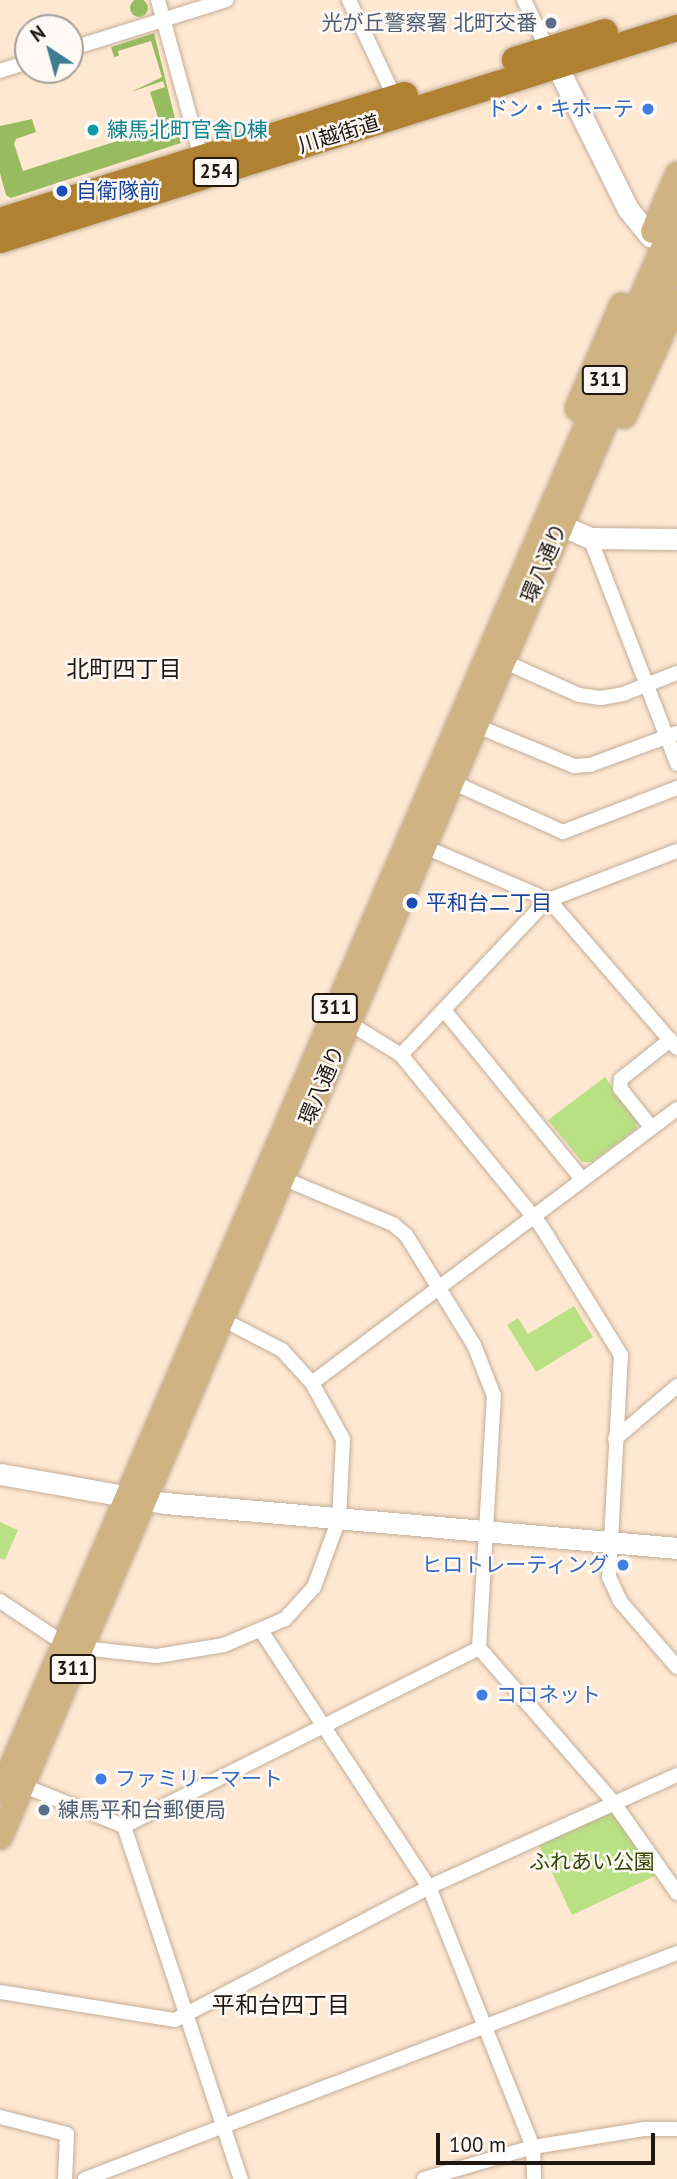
<!DOCTYPE html>
<html>
<head>
<meta charset="utf-8">
<style>
  body { margin:0 }
  #map { position:relative; width:677px; height:2179px; overflow:hidden; background:#ffe8d2; font-family:"PT Sans","Noto Sans JP",sans-serif }
  div>[style] { position:absolute }
  [style*='--x'] { left:calc(var(--x)*1px); top:calc(var(--y)*1px); width:calc(var(--w)*1px); rotate:calc(var(--a)*1deg) }
  .green>* { inset:0; background:#bae084 }
  .forest>* { inset:0; background:#97bc60 }
  .round { border-radius:50% }
  .roads { filter:drop-shadow(0 0 2px #c3ae99) drop-shadow(0 0 2px #c3ae99) }
  .street>* { height:14px; margin:-7px; padding:0 7px; transform-origin:7px; border-radius:7px; background:#fff }
  .secondary>* { height:21px; margin:-10.5px; padding:0 10.5px; transform-origin:10.5px; border-radius:10.5px; background:#fff }
  .primary>* { height:23px; margin:-11.5px; padding:0 11.5px; transform-origin:11.5px; border-radius:11.5px; background:#cfb383 }
  .highway>* { height:26px; margin:-13px; padding:0 13px; transform-origin:13px; border-radius:13px; background:#af8131 }
  .dots>* { width:19px; height:19px; translate:-50% -50%; box-sizing:border-box; border:4px solid #fef9f5; border-radius:50% }
  span { translate:-50% -50%; white-space:nowrap; text-align:center; line-height:1.15; -webkit-text-stroke:5px #fef9f5; paint-order:stroke }
  .shield-label span { padding:2px 5px; background:#fef9f5; border:2px solid; border-radius:5px; -webkit-text-stroke-width:0 }
  .shield-label { font-size:19px; color:#201810; font-weight:700 }
  .service-label { font-size:21px; color:#4e5e75 }
  .right { translate:-100% -50%; text-align:right }
  .left { translate:0 -50%; text-align:left }
  .shop-label { font-size:21px; color:#366cbe }
  .culture-label { font-size:21px; color:#0d838f }
  .street-label { font-size:21px; color:#201810 }
  .transit-label { font-size:21px; color:#164399 }
  .park-label { font-size:21px; color:#344a05 }
  .neighbourhood-label { font-size:23px; color:#201810 }
  .north { position:absolute; left:14px; top:14px; width:70px; height:70px; box-sizing:border-box; background:#fef9f5; border:2px solid #a59f99; border-radius:50%; rotate:324deg; font-size:19px; font-weight:700; line-height:28px; text-align:center; color:#201810 }
  .north::after { content:''; display:block; margin:auto; width:24px; height:32px; background:#3d7c91; clip-path:polygon(50% 0,100% 100%,50% 72%,0 100%) }
  .scale { position:absolute; left:436px; top:2133px; width:219px; height:32px; box-sizing:border-box; border:4px solid #201810; border-top:0; padding-left:9px; font-size:21px; line-height:24px; white-space:nowrap; color:#201810; -webkit-text-stroke:5px #fef9f5; paint-order:stroke }
</style>
</head>
<body>
<div id="map">
  <div class="green">
    <div style="clip-path:polygon(605px 1077px,637px 1121px,636px 1129px,592px 1162px,582px 1162px,548px 1120px)"></div>
    <div style="clip-path:polygon(574px 1306px,593px 1337px,536px 1372px,507px 1325px,518px 1318px,528px 1334px)"></div>
    <div style="clip-path:polygon(0 1522px,18px 1530px,5px 1560px,0 1558px)"></div>
    <div style="clip-path:polygon(607px 1813px,614px 1814px,657px 1875px,572px 1915px,538px 1843px)"></div>
  </div>
  <div class="forest">
    <div class="round" style="left:130px;top:-1px;width:18px;height:18px"></div>
    <div style="clip-path:polygon(154px 33px,181px 143px,11px 198px,6px 195px,0 173px,0 126px,32px 119px,36px 132px,16px 139px,14px 144px,23px 171px,161px 127px,150px 92px,165px 87px,163px 81px,131px 92px,162px 77px,151px 41px,118px 51px,119px 56px,114px 57px,111px 47px)"></div>
  </div>
  <div class="roads">
    <div class="street">
      <div style="--x:158;--y:0;--w:163;--a:74.7"></div>
      <div style="--x:349;--y:0;--w:108;--a:64.9"></div>
      <div style="--x:524;--y:0;--w:55;--a:64.4"></div>
      <div style="--x:70;--y:49;--w:164;--a:-17.4"></div>
      <div style="--x:0;--y:71;--w:29;--a:-18"></div>
      <div style="--x:590;--y:538;--w:242;--a:68.9"></div>
      <div style="--x:503;--y:661;--w:83;--a:24.1"></div>
      <div style="--x:579;--y:695;--w:22;--a:8"></div>
      <div style="--x:601;--y:698;--w:22;--a:-10"></div>
      <div style="--x:623;--y:694;--w:58;--a:-21.3"></div>
      <div style="--x:477;--y:726;--w:105;--a:22.4"></div>
      <div style="--x:574;--y:766;--w:16;--a:-4"></div>
      <div style="--x:590;--y:765;--w:93;--a:-20.2"></div>
      <div style="--x:452;--y:782;--w:122;--a:24.2"></div>
      <div style="--x:563;--y:832;--w:122;--a:-21.1"></div>
      <div style="--x:425;--y:847;--w:122;--a:23.2"></div>
      <div style="--x:537;--y:895;--w:23;--a:34"></div>
      <div style="--x:556;--y:908;--w:185;--a:49.2"></div>
      <div style="--x:444;--y:1010;--w:218;--a:50.8"></div>
      <div style="--x:349;--y:1023;--w:61;--a:31.6"></div>
      <div style="--x:401;--y:1055;--w:221;--a:50.7"></div>
      <div style="--x:541;--y:1226;--w:152;--a:58.2"></div>
      <div style="--x:621;--y:1355;--w:222;--a:93.1"></div>
      <div style="--x:609;--y:1577;--w:26;--a:65"></div>
      <div style="--x:620;--y:1601;--w:87;--a:49.2"></div>
      <div style="--x:401;--y:1055;--w:212;--a:-46.7"></div>
      <div style="--x:546;--y:901;--w:140;--a:-20.9"></div>
      <div style="--x:651;--y:1127;--w:50;--a:-128.5"></div>
      <div style="--x:620;--y:1088;--w:9;--a:-84"></div>
      <div style="--x:621;--y:1079;--w:63;--a:-38.5"></div>
      <div style="--x:312;--y:1383;--w:456;--a:-36.9"></div>
      <div style="--x:615;--y:1439;--w:82;--a:-40.5"></div>
      <div style="--x:0;--y:1601;--w:76;--a:33.7"></div>
      <div style="--x:262;--y:1632;--w:305;--a:56.8"></div>
      <div style="--x:429;--y:1887;--w:280;--a:68.2"></div>
      <div style="--x:533;--y:2147;--w:32;--a:88"></div>
      <div style="--x:82;--y:1648;--w:75;--a:6.1"></div>
      <div style="--x:157;--y:1656;--w:68;--a:-9.3"></div>
      <div style="--x:224;--y:1645;--w:66;--a:-23.1"></div>
      <div style="--x:285;--y:1619;--w:43;--a:-47.8"></div>
      <div style="--x:314;--y:1587;--w:72;--a:-69.8"></div>
      <div style="--x:339;--y:1519;--w:80;--a:-87.1"></div>
      <div style="--x:343;--y:1439;--w:64;--a:-119"></div>
      <div style="--x:312;--y:1383;--w:45;--a:-132.3"></div>
      <div style="--x:282;--y:1350;--w:68;--a:-152.7"></div>
      <div style="--x:479;--y:1648;--w:206;--a:48.9"></div>
      <div style="--x:614;--y:1803;--w:110;--a:55"></div>
      <div style="--x:22;--y:1785;--w:110;--a:21.9"></div>
      <div style="--x:124;--y:1826;--w:397;--a:-26.6"></div>
      <div style="--x:479;--y:1648;--w:252;--a:-86.6"></div>
      <div style="--x:494;--y:1396;--w:55;--a:-111.4"></div>
      <div style="--x:474;--y:1345;--w:129;--a:-121.7"></div>
      <div style="--x:406;--y:1235;--w:17;--a:-140"></div>
      <div style="--x:393;--y:1224;--w:120;--a:-157.5"></div>
      <div style="--x:124;--y:1826;--w:372;--a:71.7"></div>
      <div style="--x:0;--y:1992;--w:177;--a:9.1"></div>
      <div style="--x:175;--y:2020;--w:287;--a:-27.6"></div>
      <div style="--x:429;--y:1887;--w:272;--a:-24.3"></div>
      <div style="--x:0;--y:2117;--w:69;--a:14.2"></div>
      <div style="--x:67;--y:2134;--w:45;--a:92.5"></div>
      <div style="--x:85;--y:2179;--w:634;--a:-20.89"></div>
      <div style="--x:424;--y:2179;--w:114;--a:-16.4"></div>
      <div style="--x:533;--y:2147;--w:112;--a:-9.2"></div>
      <div style="--x:644;--y:2129;--w:33;--a:0"></div>
    </div>
    <div class="secondary">
      <div style="--x:551;--y:54;--w:173;--a:63.6"></div>
      <div style="--x:628;--y:209;--w:35;--a:51"></div>
      <div style="--x:547;--y:519;--w:47;--a:23.8"></div>
      <div style="--x:590;--y:538;--w:87;--a:0.7"></div>
      <div style="--x:0;--y:1474;--w:168;--a:10"></div>
      <div style="--x:165;--y:1503;--w:514;--a:5.02"></div>
    </div>
    <div class="primary">
      <div style="--x:652;--y:231;--w:63;--a:-66.7"></div>
      <div style="--x:576;--y:408;--w:113;--a:-66.6"></div>
      <div style="--x:624;--y:416;--w:128;--a:-65.4"></div>
      <div style="--x:0;--y:1791;--w:1718;--a:-66.79"></div>
      <div style="--x:0;--y:1837;--w:1721;--a:-66.83"></div>
    </div>
    <div class="highway">
      <div style="--x:515;--y:60;--w:94;--a:-17.3"></div>
      <div style="--x:0;--y:221;--w:424;--a:-17.3"></div>
      <div style="--x:0;--y:240;--w:709;--a:-17.39"></div>
    </div>
  </div>
  <div class="dots">
    <div style="left:551px;top:23px;background:#5c6f8a"></div>
    <div style="left:648px;top:109px;background:#3f7fe0"></div>
    <div style="left:93px;top:130px;background:#0f9aa8"></div>
    <div style="left:62px;top:191px;background:#1a4fb4"></div>
    <div style="left:412px;top:903px;background:#1a4fb4"></div>
    <div style="left:623px;top:1565px;background:#3f7fe0"></div>
    <div style="left:482px;top:1695px;background:#3f7fe0"></div>
    <div style="left:101px;top:1779px;background:#3f7fe0"></div>
    <div style="left:44px;top:1810px;background:#5c6f8a"></div>
  </div>
  <div class="shield-label">
    <span style="left:216px;top:172px">254</span>
    <span style="left:605px;top:380px">311</span>
    <span style="left:335px;top:1008px">311</span>
    <span style="left:73px;top:1669px">311</span>
  </div>
  <div class="service-label">
    <span class="right" style="left:537px;top:23px">光が丘警察署 北町交番</span>
    <span class="left" style="left:58px;top:1810px">練馬平和台郵便局</span>
  </div>
  <div class="shop-label">
    <span class="right" style="left:634px;top:109px">ドン・キホーテ</span>
    <span class="right" style="left:609px;top:1565px">ヒロトレーティング</span>
    <span class="left" style="left:496px;top:1695px">コロネット</span>
    <span class="left" style="left:115px;top:1779px">ファミリーマート</span>
  </div>
  <div class="culture-label">
    <span class="left" style="left:107px;top:130px">練馬北町官舎D棟</span>
  </div>
  <div class="street-label">
    <span style="left:339px;top:134px;rotate:-17deg">川越街道</span>
    <span style="left:544px;top:563px;rotate:-67deg">環八通り</span>
    <span style="left:322px;top:1085px;rotate:-67deg">環八通り</span>
  </div>
  <div class="transit-label">
    <span class="left" style="left:76px;top:191px">自衛隊前</span>
    <span class="left" style="left:426px;top:903px">平和台二丁目</span>
  </div>
  <div class="park-label">
    <span style="left:592px;top:1862px">ふれあい公園</span>
  </div>
  <div class="neighbourhood-label">
    <span style="left:124px;top:669px">北町四丁目</span>
    <span style="left:281px;top:2005px">平和台四丁目</span>
  </div>
  <div class="north">N</div>
  <div class="scale">100 m</div>
</div>
</body>
</html>
